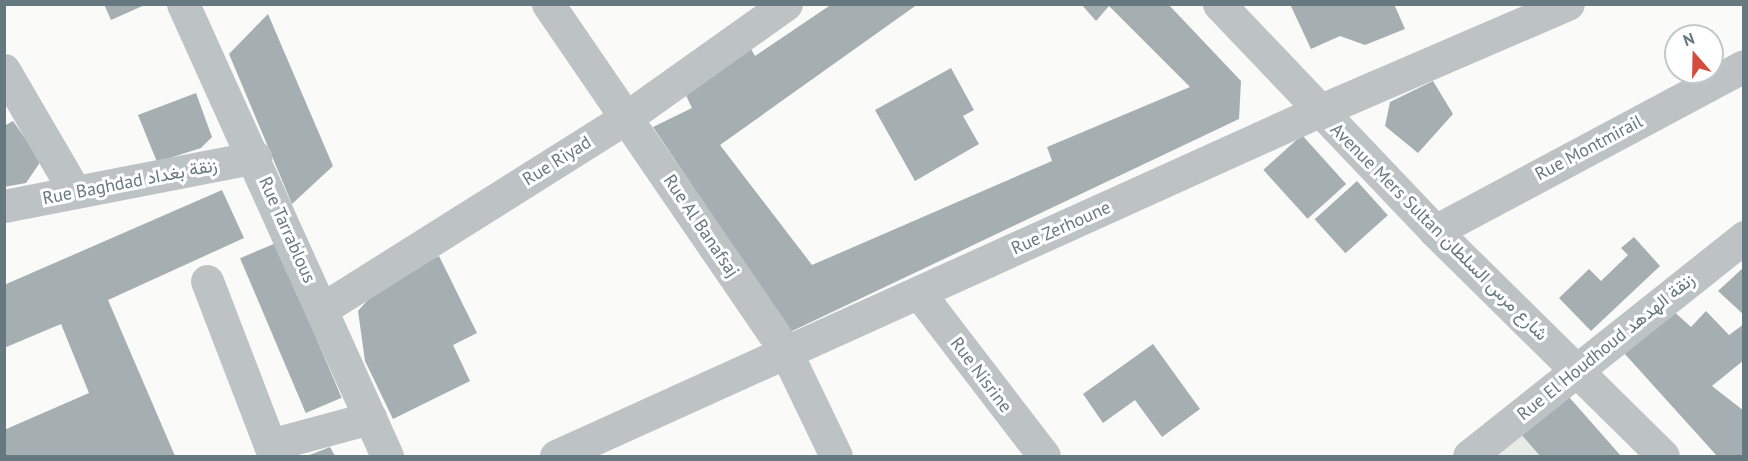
<!DOCTYPE html>
<html>
<head>
<meta charset="utf-8">
<style>
  body { margin:0 }
  #map { position:relative; width:1748px; height:461px; overflow:hidden; background:#fafaf8; font-family:"PT Sans",Vazirmatn,sans-serif }
  div>[style] { position:absolute }
  [style*='--x'] { left:calc(var(--x)*1px); top:calc(var(--y)*1px); width:calc(var(--w)*1px); rotate:calc(var(--a)*1deg) }
  .built>* { inset:0; background:#e8eae8 }
  .building>* { inset:0; background:#a5afb2; transform-origin:0 0 }
  .minor>* { height:33px; margin:-16.5px; padding:0 16.5px; transform-origin:16.5px; border-radius:16.5px; background:#bdc3c5 }
  span { translate:-50% -50%; white-space:nowrap; text-align:center; line-height:1.15; -webkit-text-stroke:6px #fff; paint-order:stroke }
  .street-label { font-size:18px; color:#677980 }
  .frame { position:absolute; inset:0; border:6px solid #677980; pointer-events:none }
  .north { position:absolute; left:1664px; top:24px; width:60px; height:60px; box-sizing:border-box; background:#fff; border:2px solid #c2c9cc; border-radius:50%; rotate:340deg; font-size:16px; font-weight:700; line-height:24px; text-align:center; color:#677980 }
  .north::after { content:''; display:block; margin:auto; width:21px; height:27px; background:#d44c3e; clip-path:polygon(50% 0,100% 100%,50% 72%,0 100%) }
</style>
</head>
<body>
<div id="map">
  <div class="built">
    <div style="clip-path:polygon(1520px 433px,1540px 456px,1493px 456px)"></div>
  </div>
  <div class="building">
    <div style="clip-path:polygon(104px 4px,147px 4px,111px 20px)"></div>
    <div style="clip-path:polygon(832px 4px,918px 4px,720px 145px,812px 265px,1052px 161px,1047px 147px,1190px 87px,1109px 6px,1096px 21px,1081px 4px,1168px 4px,1241px 81px,1239px 119px,790px 332px,653px 127px,692px 108px,684px 91px,748px 44px,755px 56px)"></div>
    <div style="clip-path:polygon(1290px 4px,1394px 4px,1405px 29px,1365px 45px,1340px 36px,1311px 49px)"></div>
    <div style="clip-path:polygon(268px 14px,333px 166px,292px 204px,229px 54px)"></div>
    <div style="clip-path:polygon(951px 68px,974px 110px,963px 116px,979px 144px,915px 181px,875px 110px)"></div>
    <div style="clip-path:polygon(1433px 81px,1453px 114px,1418px 153px,1385px 126px,1390px 102px)"></div>
    <div style="clip-path:polygon(196px 93px,212px 137px,201px 148px,157px 162px,138px 115px)"></div>
    <div style="clip-path:polygon(13px 121px,41px 161px,26px 183px,4px 187px,4px 126px)"></div>
    <div style="left:1302px;top:135px;width:66px;height:52px;rotate:48deg"></div>
    <div style="left:1357px;top:181px;width:46px;height:57px;rotate:48deg"></div>
    <div style="clip-path:polygon(222px 190px,244px 238px,108px 300px,175px 456px,4px 456px,4px 430px,89px 393px,61px 324px,4px 348px,4px 285px)"></div>
    <div style="clip-path:polygon(1634px 237px,1660px 266px,1591px 331px,1559px 298px,1589px 269px,1601px 281px,1628px 255px,1621px 248px)"></div>
    <div style="left:276px;top:243px;width:168px;height:39px;rotate:67deg"></div>
    <div style="clip-path:polygon(439px 256px,477px 333px,453px 345px,470px 381px,393px 419px,365px 361px,358px 311px,381px 285px)"></div>
    <div style="clip-path:polygon(1744px 267px,1744px 315px,1718px 291px)"></div>
    <div style="clip-path:polygon(1670px 308px,1691px 327px,1706px 311px,1729px 335px,1744px 324px,1744px 360px,1712px 386px,1744px 411px,1744px 456px,1717px 456px,1624px 353px)"></div>
    <div style="clip-path:polygon(1153px 344px,1200px 409px,1162px 437px,1135px 400px,1103px 423px,1083px 394px)"></div>
    <div style="clip-path:polygon(1569px 397px,1621px 456px,1540px 456px,1520px 433px)"></div>
    <div style="clip-path:polygon(330px 447px,335px 456px,307px 456px)"></div>
  </div>
  <div class="minor">
    <div style="--x:183;--y:4;--w:496;--a:65.7"></div>
    <div style="--x:548;--y:4;--w:422;--a:55.6"></div>
    <div style="--x:786;--y:352;--w:115;--a:64.3"></div>
    <div style="--x:1219;--y:4;--w:313;--a:46.4"></div>
    <div style="--x:1435;--y:231;--w:320;--a:44.6"></div>
    <div style="--x:4;--y:70;--w:141;--a:59.8"></div>
    <div style="--x:4;--y:206;--w:256;--a:-11"></div>
    <div style="--x:1435;--y:231;--w:350;--a:-28.1"></div>
    <div style="--x:207;--y:281;--w:176;--a:69"></div>
    <div style="--x:270;--y:445;--w:104;--a:-15.1"></div>
    <div style="--x:919;--y:293;--w:205;--a:52.5"></div>
    <div style="--x:322;--y:309;--w:360;--a:-32.2"></div>
    <div style="--x:627;--y:117;--w:195;--a:-35.4"></div>
    <div style="--x:556;--y:456;--w:837;--a:-24.33"></div>
    <div style="--x:1319;--y:111;--w:271;--a:-23.3"></div>
    <div style="--x:1469;--y:456;--w:352;--a:-38.5"></div>
  </div>
  <div class="street-label">
    <span style="left:1589px;top:148px;rotate:-28deg">Rue Montmirail</span>
    <span style="left:557px;top:161px;rotate:-32deg">Rue Riyad</span>
    <span style="left:130px;top:182px;rotate:-11deg">Rue Baghdad زنقة بغداد</span>
    <span style="left:701px;top:226px;rotate:56deg">Rue Al Banafsaj</span>
    <span style="left:1061px;top:228px;rotate:-24deg">Rue Zerhoune</span>
    <span style="left:287px;top:230px;rotate:66deg">Rue Tarrablous</span>
    <span style="left:1439px;top:232px;rotate:45deg">Avenue Mers Sultan شارع مرس السلطان</span>
    <span style="left:1606px;top:347px;rotate:-39deg">Rue El Houdhoud زنقة الهدهد</span>
    <span style="left:981px;top:375px;rotate:53deg">Rue Nisrine</span>
  </div>
  <div class="frame"></div>
  <div class="north">N</div>
</div>
</body>
</html>
